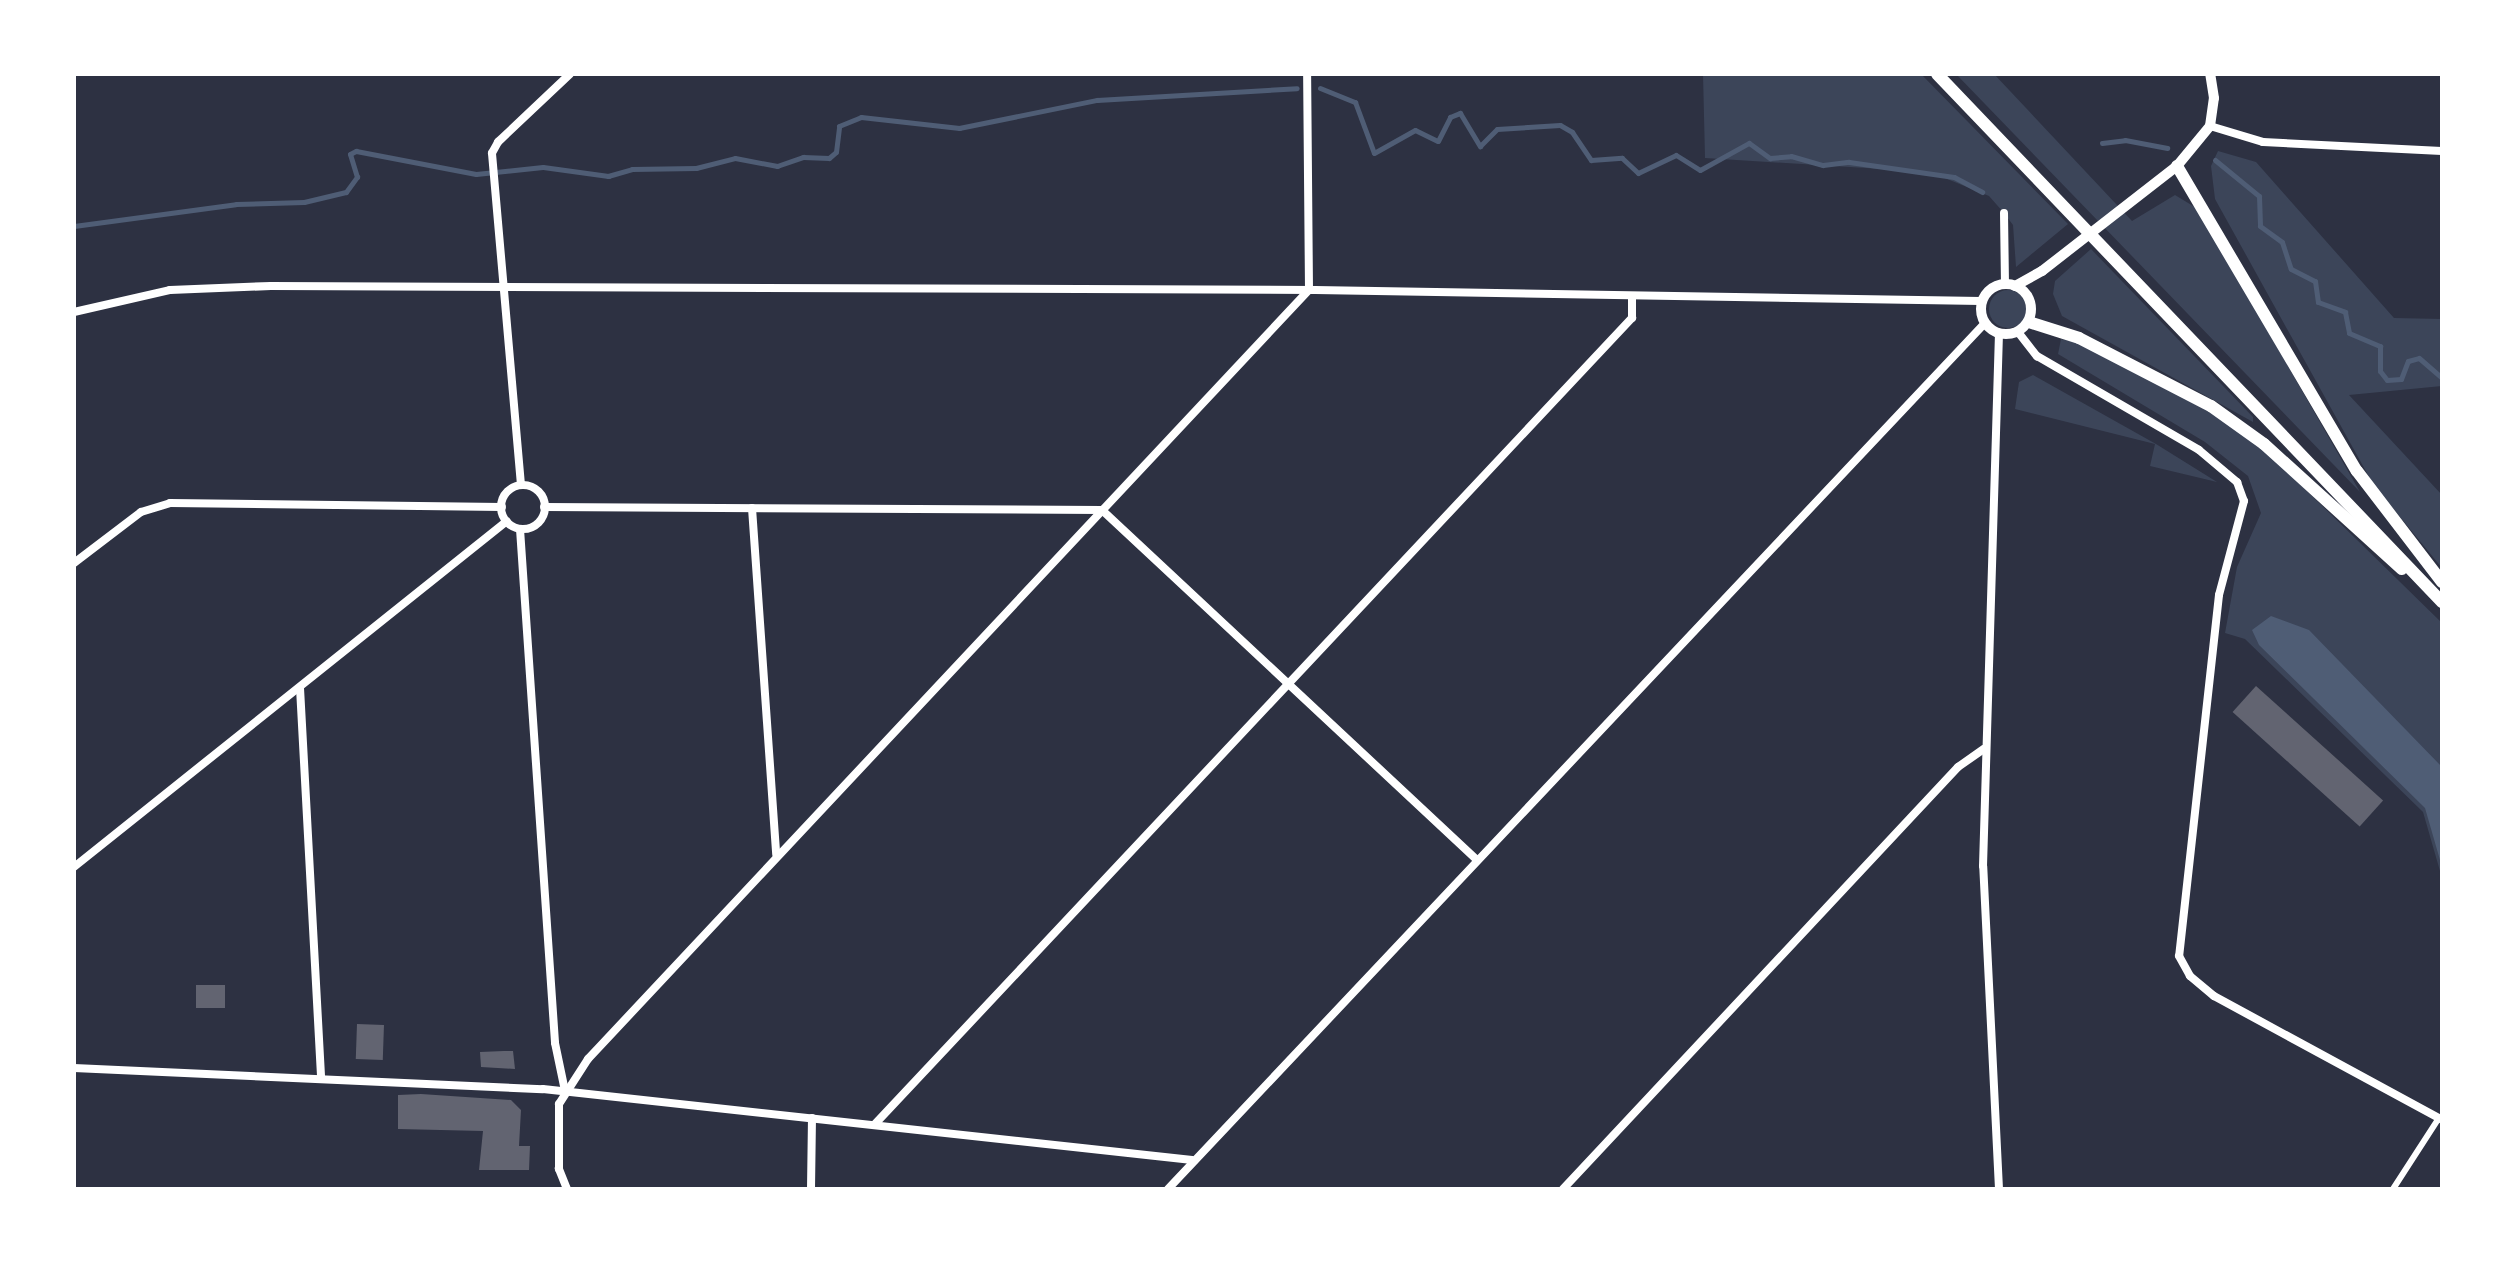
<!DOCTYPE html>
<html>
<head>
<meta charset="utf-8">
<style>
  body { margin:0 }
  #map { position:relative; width:2516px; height:1263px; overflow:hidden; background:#2d3142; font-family:"PT Sans Narrow",sans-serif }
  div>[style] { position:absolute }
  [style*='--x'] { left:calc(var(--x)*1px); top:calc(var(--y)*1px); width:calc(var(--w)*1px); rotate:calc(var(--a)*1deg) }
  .green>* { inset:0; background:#3c4559 }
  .round { border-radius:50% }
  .water>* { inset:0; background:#4f5d75 }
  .stream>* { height:5px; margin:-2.5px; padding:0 2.5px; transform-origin:2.5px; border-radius:2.5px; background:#4f5d75 }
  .building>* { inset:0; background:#626471; transform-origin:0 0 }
  .pedestrian>* { height:6px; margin:-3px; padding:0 3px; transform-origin:3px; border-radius:3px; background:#fff }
  .minor>* { height:8px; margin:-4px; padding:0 4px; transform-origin:4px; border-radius:4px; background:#fff }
  .minor>.ring { margin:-4px; padding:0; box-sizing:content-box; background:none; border:8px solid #fff; border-radius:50% }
  .tertiary>* { height:10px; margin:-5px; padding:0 5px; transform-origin:5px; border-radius:5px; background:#fff }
  .tertiary>.ring { margin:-5px; padding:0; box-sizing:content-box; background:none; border:10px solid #fff; border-radius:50% }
  .primary>* { height:12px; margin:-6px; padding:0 6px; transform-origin:6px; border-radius:6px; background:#fff }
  span { translate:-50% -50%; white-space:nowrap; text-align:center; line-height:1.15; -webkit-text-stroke:6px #fff; paint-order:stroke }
  .frame { position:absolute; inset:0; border:76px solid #fff; pointer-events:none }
</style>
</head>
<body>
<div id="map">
  <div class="green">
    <div style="clip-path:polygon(1703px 74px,1921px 74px,2068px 224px,2016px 267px,2013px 225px,2004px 213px,1989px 196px,1930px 172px,1705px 158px)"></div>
    <div style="clip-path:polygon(1956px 74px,1994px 74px,2132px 221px,2175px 195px,2198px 209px,2360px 492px)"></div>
    <div style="clip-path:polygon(2218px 151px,2256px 162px,2394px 318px,2442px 319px,2442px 386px,2349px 395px,2442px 495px,2442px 568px,2373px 484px,2215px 199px,2211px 166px)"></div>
    <div style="clip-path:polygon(2091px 249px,2253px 417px,2253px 422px,2062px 316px,2053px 294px,2055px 281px)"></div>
    <div class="round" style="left:1989px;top:290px;width:38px;height:38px"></div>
    <div style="clip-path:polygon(2061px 339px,2080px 343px,2208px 411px,2264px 449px,2442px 623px,2442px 878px,2423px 812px,2245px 639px,2225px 633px,2237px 567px,2261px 513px,2248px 476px,2205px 442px,2058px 354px)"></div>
    <div style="clip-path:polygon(2033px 375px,2156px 444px,2217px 482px,2150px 466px,2155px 444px,2015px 409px,2019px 382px)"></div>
  </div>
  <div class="water">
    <div style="clip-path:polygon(2271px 616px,2309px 630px,2442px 767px,2442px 867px,2425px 808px,2259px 645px,2252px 630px)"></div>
  </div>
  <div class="stream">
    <div style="--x:1320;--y:88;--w:38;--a:22"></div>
    <div style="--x:1355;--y:102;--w:54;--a:69.6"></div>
    <div style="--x:1374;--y:153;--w:47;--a:-29.3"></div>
    <div style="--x:1415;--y:130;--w:25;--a:26"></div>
    <div style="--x:1438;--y:141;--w:27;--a:-63"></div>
    <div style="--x:1450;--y:117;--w:11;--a:-22"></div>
    <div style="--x:1460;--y:113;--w:39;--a:59"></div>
    <div style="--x:1480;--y:146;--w:24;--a:-45"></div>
    <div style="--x:1497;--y:129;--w:63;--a:-3.6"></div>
    <div style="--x:1560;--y:125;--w:14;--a:30"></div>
    <div style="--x:1572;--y:132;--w:34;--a:56"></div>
    <div style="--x:1591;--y:160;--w:31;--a:-4"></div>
    <div style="--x:1622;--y:158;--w:22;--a:43"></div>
    <div style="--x:1638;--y:173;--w:42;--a:-25.3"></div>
    <div style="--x:1676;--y:155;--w:28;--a:32"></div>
    <div style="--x:1700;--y:170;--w:56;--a:-28.9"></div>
    <div style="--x:1749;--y:143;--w:26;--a:36"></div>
    <div style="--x:1770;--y:158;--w:21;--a:-5"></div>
    <div style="--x:1791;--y:156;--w:33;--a:16"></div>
    <div style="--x:1823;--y:165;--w:26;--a:-7"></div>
    <div style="--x:1849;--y:162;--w:106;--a:8.1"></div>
    <div style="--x:1954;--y:177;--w:32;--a:28"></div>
    <div style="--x:2102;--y:143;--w:23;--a:-7"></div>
    <div style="--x:2125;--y:140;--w:43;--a:10.8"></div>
    <div style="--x:2215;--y:160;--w:57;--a:39.3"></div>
    <div style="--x:2259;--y:196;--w:30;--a:88"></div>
    <div style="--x:2260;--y:226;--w:27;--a:36"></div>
    <div style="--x:2282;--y:242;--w:28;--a:72"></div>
    <div style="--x:2291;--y:269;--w:27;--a:27"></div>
    <div style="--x:2315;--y:281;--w:21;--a:82"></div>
    <div style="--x:2318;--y:302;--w:29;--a:20"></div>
    <div style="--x:2345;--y:312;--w:21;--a:79"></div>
    <div style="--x:2349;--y:333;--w:34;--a:23"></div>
    <div style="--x:2380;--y:346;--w:25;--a:90"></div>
    <div style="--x:2380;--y:371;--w:11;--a:52"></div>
    <div style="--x:2387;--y:380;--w:14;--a:-4"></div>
    <div style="--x:2401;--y:379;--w:19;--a:-69"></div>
    <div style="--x:2408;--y:361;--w:11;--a:-15"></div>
    <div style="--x:2419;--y:358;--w:30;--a:41"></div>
    <div style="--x:74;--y:226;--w:163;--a:-7.7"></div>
    <div style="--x:236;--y:204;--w:68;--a:-1.7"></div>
    <div style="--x:304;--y:202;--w:43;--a:-13.4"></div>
    <div style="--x:346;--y:192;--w:19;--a:-54"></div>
    <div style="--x:357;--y:177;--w:24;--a:-107"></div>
    <div style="--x:350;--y:154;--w:7;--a:-27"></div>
    <div style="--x:356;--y:151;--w:122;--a:10.9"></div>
    <div style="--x:476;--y:174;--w:67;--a:-6"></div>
    <div style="--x:543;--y:167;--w:66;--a:7.9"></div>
    <div style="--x:608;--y:176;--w:25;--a:-16"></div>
    <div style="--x:632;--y:169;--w:64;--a:-0.9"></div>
    <div style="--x:696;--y:168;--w:40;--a:-14.4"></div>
    <div style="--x:735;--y:158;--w:43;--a:10.8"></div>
    <div style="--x:777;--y:166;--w:28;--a:-19"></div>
    <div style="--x:803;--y:157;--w:26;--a:2"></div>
    <div style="--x:829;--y:158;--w:9;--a:-41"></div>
    <div style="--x:836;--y:152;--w:26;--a:-83"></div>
    <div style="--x:839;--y:126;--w:24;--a:-22"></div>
    <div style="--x:861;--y:117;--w:99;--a:6.4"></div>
    <div style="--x:959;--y:128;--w:141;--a:-11.5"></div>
    <div style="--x:1097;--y:100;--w:200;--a:-3.4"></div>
  </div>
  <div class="building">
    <div style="left:2256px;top:686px;width:171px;height:35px;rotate:42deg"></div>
    <div style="left:196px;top:985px;width:29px;height:23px"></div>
    <div style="left:357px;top:1024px;width:27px;height:35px;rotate:2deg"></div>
    <div style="clip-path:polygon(504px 1051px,513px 1051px,515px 1069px,481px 1067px,480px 1052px)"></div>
    <div style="clip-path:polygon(421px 1094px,511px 1100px,521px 1110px,519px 1146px,530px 1146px,529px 1170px,479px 1170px,483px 1131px,398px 1129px,398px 1095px)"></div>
  </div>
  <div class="pedestrian">
    <div style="--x:2393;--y:1189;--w:85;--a:-57.1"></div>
  </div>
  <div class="minor">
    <div style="--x:2210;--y:126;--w:55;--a:16.8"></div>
    <div style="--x:2263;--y:142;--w:179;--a:2.9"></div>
    <div style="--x:2004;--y:213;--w:71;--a:89.2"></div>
    <div style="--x:74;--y:312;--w:98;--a:-12.9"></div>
    <div style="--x:170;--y:290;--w:101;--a:-2.3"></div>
    <div style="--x:271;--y:286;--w:1044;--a:0.22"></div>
    <div style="--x:1315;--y:290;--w:666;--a:0.95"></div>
    <div style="--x:2018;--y:332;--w:31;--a:52"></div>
    <div style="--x:2037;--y:356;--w:187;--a:30.1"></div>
    <div style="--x:2199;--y:450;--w:50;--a:40.1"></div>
    <div style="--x:2237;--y:482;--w:20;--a:70"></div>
    <div style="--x:2244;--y:501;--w:97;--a:104.9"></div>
    <div style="--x:2219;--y:595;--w:363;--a:96.3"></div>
    <div style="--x:2179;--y:956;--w:23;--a:61"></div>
    <div style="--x:2190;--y:976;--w:31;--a:40"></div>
    <div style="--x:2214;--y:996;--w:260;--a:28.5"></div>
    <div style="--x:521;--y:485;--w:333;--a:-95"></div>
    <div style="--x:492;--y:153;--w:13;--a:-61"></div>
    <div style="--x:498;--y:142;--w:99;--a:-43.4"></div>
    <div class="ring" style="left:501px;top:485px;width:36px;height:36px"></div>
    <div style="--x:544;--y:507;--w:558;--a:0.31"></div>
    <div style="--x:1102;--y:510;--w:512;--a:43.02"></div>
    <div style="--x:752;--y:508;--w:347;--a:86"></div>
    <div style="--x:520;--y:529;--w:515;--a:86.1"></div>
    <div style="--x:555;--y:1043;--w:49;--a:78.2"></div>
    <div style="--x:74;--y:563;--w:84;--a:-37.3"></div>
    <div style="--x:141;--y:512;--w:30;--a:-17"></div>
    <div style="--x:170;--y:503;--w:332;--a:0.7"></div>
    <div style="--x:300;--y:688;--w:391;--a:86.9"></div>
    <div style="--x:74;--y:867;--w:554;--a:-38.63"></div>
    <div style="--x:74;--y:1068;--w:469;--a:2.6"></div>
    <div style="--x:543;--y:1089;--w:653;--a:6.24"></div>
    <div style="--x:875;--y:1124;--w:1106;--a:-46.8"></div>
    <div style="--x:1632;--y:318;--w:21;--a:-90"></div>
    <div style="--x:567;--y:1189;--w:22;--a:-112"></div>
    <div style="--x:559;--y:1169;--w:65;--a:-90"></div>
    <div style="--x:559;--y:1104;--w:54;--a:-57.2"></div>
    <div style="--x:588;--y:1059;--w:1054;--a:-46.85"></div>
    <div style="--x:1309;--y:290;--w:216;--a:-90.5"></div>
    <div style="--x:811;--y:1189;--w:71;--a:-89.2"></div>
    <div style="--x:1168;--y:1189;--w:1191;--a:-46.67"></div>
    <div style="--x:1563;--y:1189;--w:578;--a:-46.89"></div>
    <div style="--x:1958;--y:767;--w:32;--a:-35"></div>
    <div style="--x:1999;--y:1189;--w:323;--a:-92.8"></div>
    <div style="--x:1983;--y:866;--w:533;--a:-88.28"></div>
  </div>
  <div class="tertiary">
    <div class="ring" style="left:1981px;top:284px;width:40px;height:40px"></div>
    <div style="--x:2015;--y:286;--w:31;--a:-29"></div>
    <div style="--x:2042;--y:271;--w:171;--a:-37.9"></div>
    <div style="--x:2177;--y:166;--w:52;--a:-50.5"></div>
    <div style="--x:2210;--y:126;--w:28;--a:-82"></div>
    <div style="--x:2214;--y:98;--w:24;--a:-99"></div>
  </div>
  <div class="primary">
    <div style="--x:1937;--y:74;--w:731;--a:46.28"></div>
    <div style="--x:2177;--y:166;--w:354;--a:59.5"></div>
    <div style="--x:2357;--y:471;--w:140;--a:52.6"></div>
    <div style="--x:2029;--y:322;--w:52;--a:17.7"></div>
    <div style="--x:2079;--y:338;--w:148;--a:27.3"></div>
    <div style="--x:2211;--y:406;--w:65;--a:35.6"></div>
    <div style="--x:2264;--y:444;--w:186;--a:42.2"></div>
  </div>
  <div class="frame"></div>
</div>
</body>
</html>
